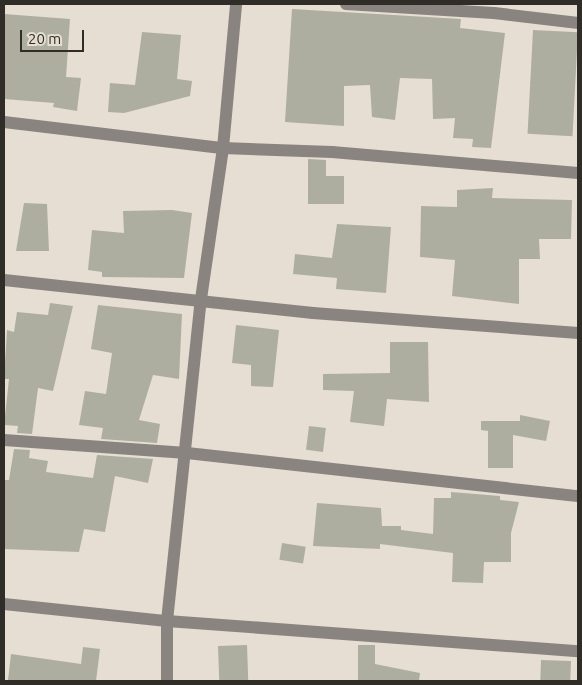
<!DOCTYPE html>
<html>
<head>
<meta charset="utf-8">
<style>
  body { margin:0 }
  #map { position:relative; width:582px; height:685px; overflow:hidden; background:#e6ded2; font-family:Ubuntu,sans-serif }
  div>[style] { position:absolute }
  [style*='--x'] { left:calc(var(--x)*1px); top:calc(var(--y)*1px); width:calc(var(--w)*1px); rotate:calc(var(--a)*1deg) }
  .building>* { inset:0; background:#aeaea0; transform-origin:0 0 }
  .minor>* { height:12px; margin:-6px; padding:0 6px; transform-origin:6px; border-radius:6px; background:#8a8481 }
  span { translate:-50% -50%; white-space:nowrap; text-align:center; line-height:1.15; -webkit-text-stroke:4px #e6ded2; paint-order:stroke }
  .frame { position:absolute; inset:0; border:5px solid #302d28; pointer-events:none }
  .scale { position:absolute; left:20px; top:30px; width:64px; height:22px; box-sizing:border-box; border:2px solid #302d28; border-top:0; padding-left:6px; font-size:15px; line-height:18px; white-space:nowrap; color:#302d28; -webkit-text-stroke:4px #e6ded2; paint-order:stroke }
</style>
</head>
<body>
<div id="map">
  <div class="building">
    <div style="clip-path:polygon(292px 9px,461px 19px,460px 28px,505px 33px,491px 148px,472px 147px,473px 139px,453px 138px,455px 118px,433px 119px,432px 79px,400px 78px,395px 120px,372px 117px,370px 85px,344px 86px,344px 126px,285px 122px)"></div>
    <div style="clip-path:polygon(4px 14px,70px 19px,66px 77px,81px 78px,77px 111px,53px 107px,54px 103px,4px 99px)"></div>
    <div style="left:533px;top:30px;width:45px;height:104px;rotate:3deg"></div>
    <div style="clip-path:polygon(142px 32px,181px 35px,177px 79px,192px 81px,190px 96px,124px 113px,108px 112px,110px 83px,135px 85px)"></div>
    <div style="clip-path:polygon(308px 159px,326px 160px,326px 176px,344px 176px,344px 204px,308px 204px)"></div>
    <div style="clip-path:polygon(493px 188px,492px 198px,572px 200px,571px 239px,539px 239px,540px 259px,519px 259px,519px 304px,452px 296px,455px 260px,420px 257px,421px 206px,457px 207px,457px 190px)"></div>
    <div style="clip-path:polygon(24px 203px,47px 204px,49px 251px,16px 251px)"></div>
    <div style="clip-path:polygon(172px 210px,192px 213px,184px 278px,102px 277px,102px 272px,88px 270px,92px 230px,124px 233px,123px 211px)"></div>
    <div style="clip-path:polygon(337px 224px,391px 227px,386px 293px,336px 289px,337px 278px,293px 274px,295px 254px,332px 258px)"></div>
    <div style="clip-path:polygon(50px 303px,73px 306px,53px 391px,38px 388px,32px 434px,17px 433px,18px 426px,4px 425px,9px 379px,4px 379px,7px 330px,14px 332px,17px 312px,48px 315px)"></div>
    <div style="clip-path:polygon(98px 305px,182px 314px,179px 379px,153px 375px,139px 420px,160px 424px,157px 443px,101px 439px,103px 428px,79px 425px,85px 391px,106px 394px,112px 353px,91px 349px)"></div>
    <div style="clip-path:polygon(236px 325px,279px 330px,273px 387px,251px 386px,251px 365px,232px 363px)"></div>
    <div style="clip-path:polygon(390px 342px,428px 342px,429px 402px,387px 399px,384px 426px,350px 422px,354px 391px,323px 390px,323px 374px,390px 373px)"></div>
    <div style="clip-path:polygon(520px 415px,550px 421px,546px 441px,513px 435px,513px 468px,488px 468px,488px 431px,481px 430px,481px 421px,520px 421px)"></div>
    <div style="left:309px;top:426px;width:17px;height:24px;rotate:7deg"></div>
    <div style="clip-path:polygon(14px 449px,30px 450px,29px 458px,48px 461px,46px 472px,93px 478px,97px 455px,153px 459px,148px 483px,115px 476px,105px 532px,84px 529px,79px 552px,4px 549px,4px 480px,9px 480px)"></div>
    <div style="clip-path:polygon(451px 492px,500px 496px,500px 500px,519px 502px,511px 533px,511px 562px,484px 562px,483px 583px,452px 582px,453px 553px,380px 544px,380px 549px,313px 546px,317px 503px,381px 508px,382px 526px,401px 526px,401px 530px,433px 534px,434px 498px,451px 498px)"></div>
    <div style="left:282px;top:543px;width:24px;height:17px;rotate:9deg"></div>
    <div style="left:247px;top:645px;width:36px;height:29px;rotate:88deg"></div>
    <div style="clip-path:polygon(358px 645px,375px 645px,375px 664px,420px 673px,419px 681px,358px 681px)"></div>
    <div style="clip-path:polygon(83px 647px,100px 649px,96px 681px,8px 680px,11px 654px,81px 664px)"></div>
    <div style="left:541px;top:660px;width:30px;height:21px;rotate:2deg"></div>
  </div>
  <div class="minor">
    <div style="--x:346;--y:4;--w:148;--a:3.5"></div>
    <div style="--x:494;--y:13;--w:85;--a:6.8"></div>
    <div style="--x:4;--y:122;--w:221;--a:6.8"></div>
    <div style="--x:223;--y:148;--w:109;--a:2.1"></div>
    <div style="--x:332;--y:152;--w:247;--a:4.9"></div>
    <div style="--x:4;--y:280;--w:311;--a:6.1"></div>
    <div style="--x:313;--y:313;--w:266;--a:4.3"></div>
    <div style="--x:4;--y:440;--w:183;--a:4.1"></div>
    <div style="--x:187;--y:453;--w:393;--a:6.3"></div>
    <div style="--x:4;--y:604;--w:164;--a:6"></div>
    <div style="--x:167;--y:621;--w:412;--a:4.2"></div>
    <div style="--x:167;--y:681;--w:60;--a:-90"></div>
    <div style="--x:167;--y:621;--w:324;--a:-84"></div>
    <div style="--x:201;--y:299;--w:153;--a:-81.7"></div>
    <div style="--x:223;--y:148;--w:145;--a:-84.8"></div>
  </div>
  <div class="frame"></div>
  <div class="scale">20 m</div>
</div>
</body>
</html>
